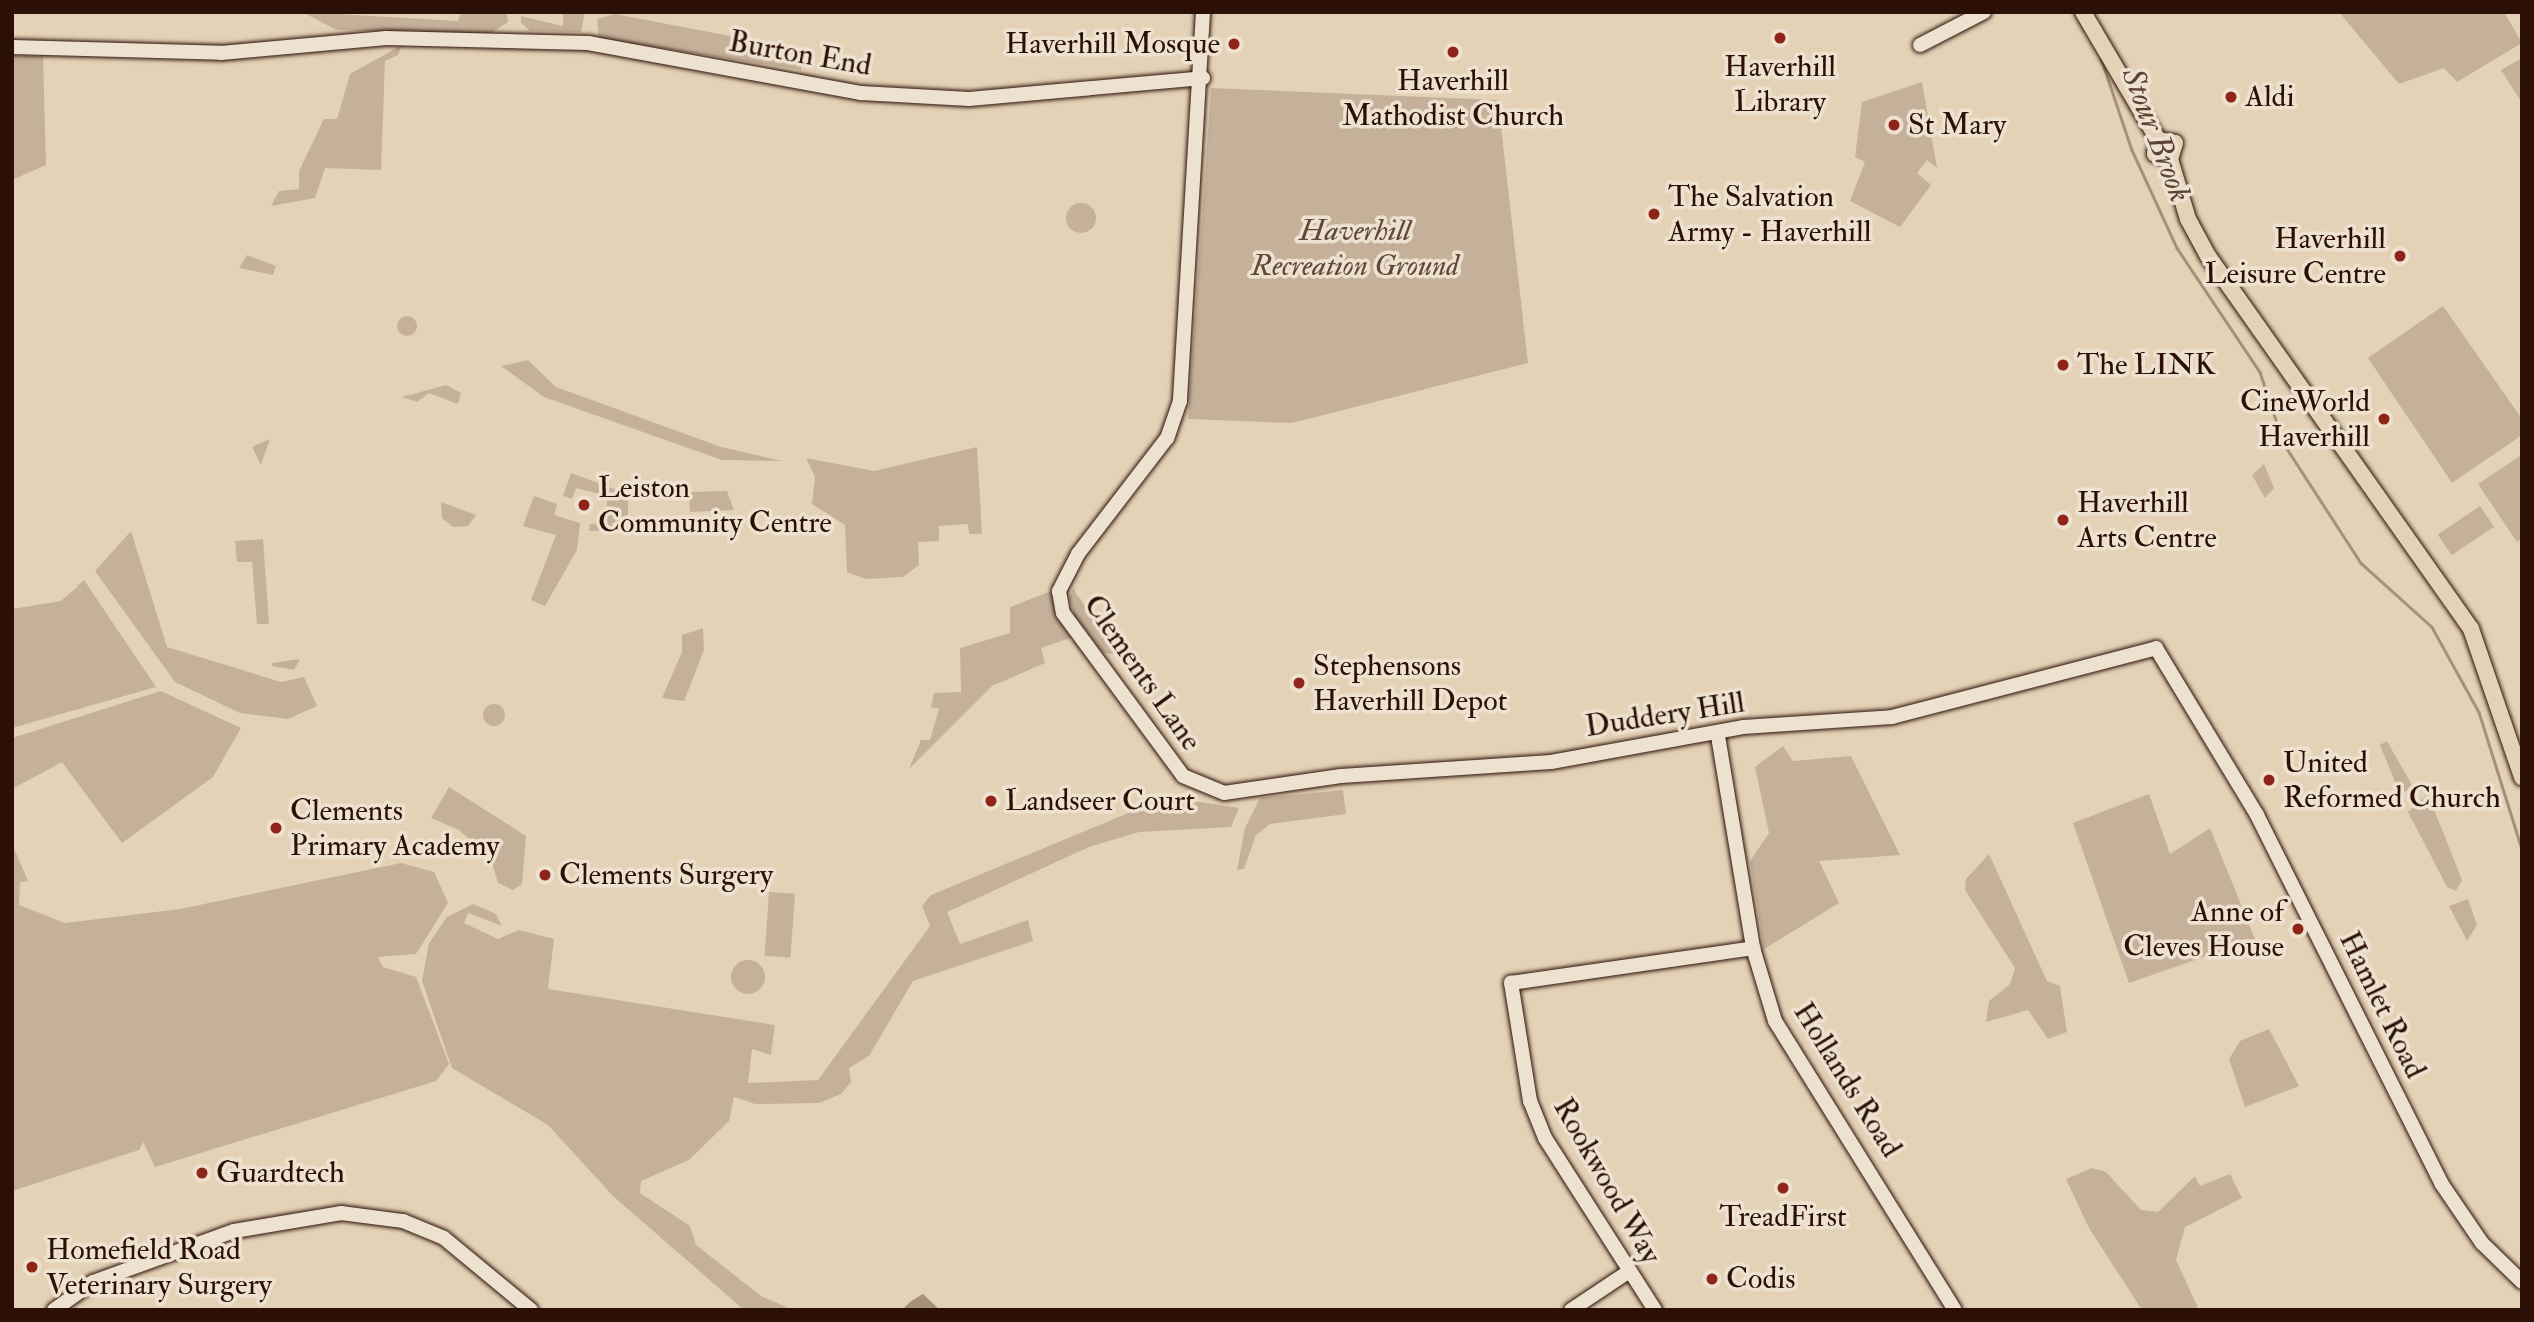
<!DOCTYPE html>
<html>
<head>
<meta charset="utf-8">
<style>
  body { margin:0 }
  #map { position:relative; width:2534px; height:1322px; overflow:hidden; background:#e4d2b7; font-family:"IM FELL Double Pica",serif }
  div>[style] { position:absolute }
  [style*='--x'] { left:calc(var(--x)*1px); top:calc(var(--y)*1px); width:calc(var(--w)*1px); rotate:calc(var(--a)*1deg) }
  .green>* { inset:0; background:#c5b199; transform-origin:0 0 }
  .round { border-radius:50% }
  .water>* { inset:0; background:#a5907b }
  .stream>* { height:2.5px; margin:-1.25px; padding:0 1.25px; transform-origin:1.25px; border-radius:1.25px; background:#a5907b }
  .roads { filter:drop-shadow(0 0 2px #2c1006) drop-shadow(0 0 2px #2c1006) }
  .secondary>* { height:14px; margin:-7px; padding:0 7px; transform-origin:7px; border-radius:7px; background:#ede2d0 }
  .primary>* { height:16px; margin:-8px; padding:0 8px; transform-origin:8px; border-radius:8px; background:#e4d2b7 }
  .dots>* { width:19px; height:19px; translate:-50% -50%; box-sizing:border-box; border:4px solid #ede2d0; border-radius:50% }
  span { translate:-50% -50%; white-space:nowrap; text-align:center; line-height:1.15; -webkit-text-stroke:7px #ede2d0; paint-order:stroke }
  .poi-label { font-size:30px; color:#2c1006 }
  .right { translate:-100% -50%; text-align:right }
  .left { translate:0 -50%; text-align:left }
  .street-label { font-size:30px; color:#2c1006 }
  .park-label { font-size:30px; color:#624839; font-style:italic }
  .water-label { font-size:32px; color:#5c4335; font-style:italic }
  .frame { position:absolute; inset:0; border:14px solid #2c1006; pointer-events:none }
</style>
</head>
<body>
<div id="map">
  <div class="green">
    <div style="clip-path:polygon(302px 12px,458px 21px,461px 12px,507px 12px,508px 22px,490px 34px,337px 30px)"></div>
    <div style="clip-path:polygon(563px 12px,585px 12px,581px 32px,530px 31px,521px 23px,521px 16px,563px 26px)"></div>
    <div style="clip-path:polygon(2339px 12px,2504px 12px,2522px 43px,2457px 82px,2444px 68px,2399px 84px)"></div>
    <div style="clip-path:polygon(615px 14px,804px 50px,801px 70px,599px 38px,597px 19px)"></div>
    <div style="clip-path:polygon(402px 45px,398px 55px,385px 61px,381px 170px,325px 168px,315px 198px,271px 206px,279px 191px,299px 189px,299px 171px,324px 119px,337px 119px,350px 74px)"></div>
    <div style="clip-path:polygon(12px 56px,43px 56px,46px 165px,12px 180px)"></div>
    <div style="clip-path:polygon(2522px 58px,2522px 103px,2501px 70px)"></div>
    <div style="clip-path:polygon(1922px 82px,1937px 168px,1927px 160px,1917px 173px,1931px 185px,1900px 227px,1850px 201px,1865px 162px,1855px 157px,1862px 102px)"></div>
    <div style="clip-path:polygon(1211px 88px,1498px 100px,1528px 363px,1292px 423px,1188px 419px)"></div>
    <div class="round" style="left:1066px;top:203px;width:30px;height:30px"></div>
    <div style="clip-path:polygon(247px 255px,276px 266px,273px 275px,239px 268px)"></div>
    <div style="clip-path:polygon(2443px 306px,2522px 419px,2522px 435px,2452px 483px,2368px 358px)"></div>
    <div class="round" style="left:397px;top:316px;width:20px;height:20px"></div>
    <div style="clip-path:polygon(528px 360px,556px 387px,721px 447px,782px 461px,722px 460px,544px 397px,501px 366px)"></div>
    <div style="clip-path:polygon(446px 385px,461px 393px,458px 404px,429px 393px,417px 402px,402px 397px)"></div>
    <div style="clip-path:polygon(270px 439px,261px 465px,252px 447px)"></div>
    <div style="clip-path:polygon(977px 447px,982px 534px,969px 534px,968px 524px,939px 526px,939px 541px,918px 542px,919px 565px,903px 577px,866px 579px,847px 572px,845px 525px,812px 504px,815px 477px,806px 458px,874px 471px)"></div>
    <div style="clip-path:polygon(2520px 456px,2522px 538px,2517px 542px,2478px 484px)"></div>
    <div style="clip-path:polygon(2264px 464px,2274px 488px,2265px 498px,2252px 475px)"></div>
    <div style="clip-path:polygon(571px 473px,628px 494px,628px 518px,689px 518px,688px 527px,589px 531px,590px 524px,607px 523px,607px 496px,576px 488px,572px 499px,563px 496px)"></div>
    <div style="clip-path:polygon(727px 491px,734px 510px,690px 512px,689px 492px)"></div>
    <div style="clip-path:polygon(534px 496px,557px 504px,554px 515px,580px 523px,577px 550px,545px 606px,531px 600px,556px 535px,523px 526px)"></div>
    <div style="clip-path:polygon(441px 502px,476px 515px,468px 526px,453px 527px,442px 518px)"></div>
    <div style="left:2480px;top:506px;width:25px;height:51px;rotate:56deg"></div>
    <div style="clip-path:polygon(131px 531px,167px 647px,281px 682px,304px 677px,317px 706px,288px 719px,240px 713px,175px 682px,95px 571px)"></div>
    <div style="clip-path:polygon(263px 539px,269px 624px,257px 624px,252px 562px,237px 562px,235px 541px)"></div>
    <div style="clip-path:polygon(84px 580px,156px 687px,12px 728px,12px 609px,61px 601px,77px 587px,82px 594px,77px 586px)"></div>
    <div style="clip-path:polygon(1074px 587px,1075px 592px,1121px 655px,1103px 653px,1075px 616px,1069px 598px)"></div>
    <div style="clip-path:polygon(1051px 591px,1057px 618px,1071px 638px,1041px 648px,1045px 663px,992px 686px,909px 769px,921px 740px,930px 740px,939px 709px,931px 707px,934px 693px,961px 692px,960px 648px,1010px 633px,1010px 607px)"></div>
    <div style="clip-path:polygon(703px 628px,704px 650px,684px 701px,662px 698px,682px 652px,682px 635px)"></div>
    <div style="clip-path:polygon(300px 659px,294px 670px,272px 666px,272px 663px)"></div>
    <div style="clip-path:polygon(161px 691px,241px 728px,213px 777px,122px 843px,62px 762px,12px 789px,12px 738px)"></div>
    <div class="round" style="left:483px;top:704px;width:22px;height:22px"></div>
    <div style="clip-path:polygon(2387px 741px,2413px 787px,2400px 794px,2380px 745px)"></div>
    <div style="clip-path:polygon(1783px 746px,1793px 761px,1851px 756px,1900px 855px,1819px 861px,1839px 903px,1764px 949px,1750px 861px,1769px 833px,1755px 767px)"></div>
    <div style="clip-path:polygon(449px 787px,526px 836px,522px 884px,513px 890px,498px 883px,491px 859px,459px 830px,431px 818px)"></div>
    <div style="clip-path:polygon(1343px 790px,1346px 814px,1270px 824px,1256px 835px,1244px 869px,1237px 870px,1245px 828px,1260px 798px)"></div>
    <div style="clip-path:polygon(2149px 794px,2170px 854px,2210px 828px,2255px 939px,2129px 983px,2073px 823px)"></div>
    <div style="clip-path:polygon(2428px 794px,2462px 880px,2456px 891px,2447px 887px,2408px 812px)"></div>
    <div style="clip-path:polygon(1167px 797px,1239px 808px,1231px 827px,1139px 832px,1089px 847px,947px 912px,960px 944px,1028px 920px,1033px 941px,913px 981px,869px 1056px,849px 1068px,851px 1082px,841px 1094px,819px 1103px,755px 1104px,734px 1097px,729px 1121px,689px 1160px,641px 1181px,640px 1193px,690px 1226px,696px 1245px,761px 1296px,793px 1310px,744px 1310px,613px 1196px,548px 1125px,452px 1068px,422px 981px,429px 943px,447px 917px,473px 904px,496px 914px,502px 926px,468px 913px,464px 923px,498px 939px,519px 930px,554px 939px,548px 989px,775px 1025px,771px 1055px,752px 1049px,748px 1083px,818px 1080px,930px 926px,922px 906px,931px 895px)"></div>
    <div style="clip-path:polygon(12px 844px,28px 881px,20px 882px,19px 905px,65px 923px,180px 909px,401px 863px,434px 872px,448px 903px,416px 954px,378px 957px,383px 967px,416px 977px,449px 1064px,436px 1081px,155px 1167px,143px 1142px,139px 1150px,12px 1191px)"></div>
    <div style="clip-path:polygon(1989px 854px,2047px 981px,2060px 986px,2067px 1032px,2048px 1039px,2028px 1010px,1986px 1022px,1989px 1001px,2010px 984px,2015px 968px,1965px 890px,1966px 879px)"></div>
    <div style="left:769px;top:892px;width:26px;height:64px;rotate:4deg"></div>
    <div style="clip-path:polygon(2468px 899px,2477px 925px,2467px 941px,2449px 906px)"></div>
    <div class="round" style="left:731px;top:960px;width:34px;height:34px"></div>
    <div style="clip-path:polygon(2269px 1029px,2299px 1086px,2245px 1107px,2229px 1059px,2240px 1041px)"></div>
    <div style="clip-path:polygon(2092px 1168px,2106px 1172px,2141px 1210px,2158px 1212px,2195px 1176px,2200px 1186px,2230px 1174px,2242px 1198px,2185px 1227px,2176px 1260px,2199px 1310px,2142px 1310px,2089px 1228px,2066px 1179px)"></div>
  </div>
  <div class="water">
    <div style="clip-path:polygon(923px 1294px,940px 1310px,902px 1310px,910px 1302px)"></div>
  </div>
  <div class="stream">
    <div style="--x:2101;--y:58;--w:97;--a:71.4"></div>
    <div style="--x:2132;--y:150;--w:108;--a:65.3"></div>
    <div style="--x:2177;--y:248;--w:149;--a:56.2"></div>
    <div style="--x:2260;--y:372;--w:76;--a:71.6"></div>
    <div style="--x:2284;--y:444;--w:142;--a:57.1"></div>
    <div style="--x:2361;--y:563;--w:96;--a:42"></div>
    <div style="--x:2432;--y:627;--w:97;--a:61.1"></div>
    <div style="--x:2479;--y:712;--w:144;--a:72.6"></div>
  </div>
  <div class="roads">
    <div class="secondary">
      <div style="--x:1203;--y:12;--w:390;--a:93.4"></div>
      <div style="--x:1180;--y:401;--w:39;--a:109"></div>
      <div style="--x:1167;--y:438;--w:146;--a:127.5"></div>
      <div style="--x:1078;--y:554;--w:42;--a:117.2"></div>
      <div style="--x:1059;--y:591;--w:22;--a:80"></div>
      <div style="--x:1063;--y:613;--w:202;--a:53.6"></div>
      <div style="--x:1183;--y:776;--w:44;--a:22.5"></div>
      <div style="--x:1224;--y:793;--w:118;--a:-8.3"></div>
      <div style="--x:1341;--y:776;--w:210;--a:-3.8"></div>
      <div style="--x:1551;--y:762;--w:195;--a:-10.3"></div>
      <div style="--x:1743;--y:727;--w:149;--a:-3.8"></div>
      <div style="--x:1892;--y:717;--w:273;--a:-14.6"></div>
      <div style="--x:2156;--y:648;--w:195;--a:58.8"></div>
      <div style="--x:2257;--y:815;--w:411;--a:63.4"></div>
      <div style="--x:2441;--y:1183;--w:73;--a:55.7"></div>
      <div style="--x:2482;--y:1243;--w:56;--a:44.3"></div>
      <div style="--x:1920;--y:45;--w:72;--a:-27.3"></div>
      <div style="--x:12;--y:47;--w:209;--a:1.6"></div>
      <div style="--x:221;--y:53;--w:166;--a:-5.2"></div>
      <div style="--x:386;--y:38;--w:202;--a:1.4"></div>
      <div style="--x:588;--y:43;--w:278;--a:10.4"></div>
      <div style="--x:861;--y:93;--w:108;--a:3.2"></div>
      <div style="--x:969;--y:99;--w:235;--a:-5.1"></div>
      <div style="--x:1718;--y:736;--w:215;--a:80.6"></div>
      <div style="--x:1753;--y:948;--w:76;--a:73.2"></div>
      <div style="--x:1775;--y:1021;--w:340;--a:58.1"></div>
      <div style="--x:54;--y:1310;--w:48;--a:-35.7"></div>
      <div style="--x:93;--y:1282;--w:150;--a:-19.9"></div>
      <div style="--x:234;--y:1231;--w:109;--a:-9.5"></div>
      <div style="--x:341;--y:1213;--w:63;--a:7.4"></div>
      <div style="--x:403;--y:1221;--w:44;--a:22.5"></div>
      <div style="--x:444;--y:1238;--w:113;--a:39.6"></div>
      <div style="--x:1571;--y:1310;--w:69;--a:-33.7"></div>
      <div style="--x:1655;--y:1310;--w:204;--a:-122.6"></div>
      <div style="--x:1545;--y:1138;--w:40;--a:-112"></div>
      <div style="--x:1530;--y:1101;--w:120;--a:-99.1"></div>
      <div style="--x:1511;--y:983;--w:245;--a:-8.2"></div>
    </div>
    <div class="primary">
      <div style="--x:2083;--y:12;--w:148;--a:59.6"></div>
      <div style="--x:2158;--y:140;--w:17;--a:10"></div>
      <div style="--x:2175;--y:143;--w:17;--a:107"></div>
      <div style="--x:2158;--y:140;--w:14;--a:102"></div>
      <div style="--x:2155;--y:154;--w:16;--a:18"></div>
      <div style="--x:2170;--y:159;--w:63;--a:73.3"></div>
      <div style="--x:2188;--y:219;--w:42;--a:61.6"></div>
      <div style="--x:2208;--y:256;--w:456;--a:54.8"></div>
      <div style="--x:2471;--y:629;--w:157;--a:71"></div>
    </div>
  </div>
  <div class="dots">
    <div style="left:1780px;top:38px;background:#8f2418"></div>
    <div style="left:1234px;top:44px;background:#8f2418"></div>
    <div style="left:1453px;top:52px;background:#8f2418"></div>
    <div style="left:2231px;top:97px;background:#8f2418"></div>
    <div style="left:1894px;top:125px;background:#8f2418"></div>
    <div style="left:1654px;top:214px;background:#8f2418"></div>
    <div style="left:2400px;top:256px;background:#8f2418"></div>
    <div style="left:2063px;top:365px;background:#8f2418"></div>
    <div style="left:2384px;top:419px;background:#8f2418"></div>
    <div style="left:584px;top:505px;background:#8f2418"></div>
    <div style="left:2063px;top:520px;background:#8f2418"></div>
    <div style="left:1299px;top:683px;background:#8f2418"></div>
    <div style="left:2269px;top:780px;background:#8f2418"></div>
    <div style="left:991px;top:801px;background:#8f2418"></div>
    <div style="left:276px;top:828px;background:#8f2418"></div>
    <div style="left:545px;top:875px;background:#8f2418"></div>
    <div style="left:2298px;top:929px;background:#8f2418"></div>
    <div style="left:202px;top:1173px;background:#8f2418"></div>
    <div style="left:1783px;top:1188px;background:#8f2418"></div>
    <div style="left:32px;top:1267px;background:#8f2418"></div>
    <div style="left:1712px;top:1279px;background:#8f2418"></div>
  </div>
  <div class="poi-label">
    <span class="right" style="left:1220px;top:44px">Haverhill Mosque</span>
    <span style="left:1780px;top:84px">Haverhill<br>Library</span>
    <span style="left:1453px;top:98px">Haverhill<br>Mathodist Church</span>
    <span class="left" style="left:2245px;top:97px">Aldi</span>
    <span class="left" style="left:1908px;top:125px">St Mary</span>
    <span class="left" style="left:1668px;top:214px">The Salvation<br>Army - Haverhill</span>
    <span class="right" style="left:2386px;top:256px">Haverhill<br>Leisure Centre</span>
    <span class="left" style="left:2077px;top:365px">The LINK</span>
    <span class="right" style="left:2370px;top:419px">CineWorld<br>Haverhill</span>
    <span class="left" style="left:598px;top:505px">Leiston<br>Community Centre</span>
    <span class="left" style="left:2077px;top:520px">Haverhill<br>Arts Centre</span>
    <span class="left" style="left:1313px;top:683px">Stephensons<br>Haverhill Depot</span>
    <span class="left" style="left:2283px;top:780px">United<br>Reformed Church</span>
    <span class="left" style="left:1005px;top:801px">Landseer Court</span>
    <span class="left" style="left:290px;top:828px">Clements<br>Primary Academy</span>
    <span class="left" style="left:559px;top:875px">Clements Surgery</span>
    <span class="right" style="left:2284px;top:929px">Anne of<br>Cleves House</span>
    <span class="left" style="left:216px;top:1173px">Guardtech</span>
    <span style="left:1783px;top:1217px">TreadFirst</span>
    <span class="left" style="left:46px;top:1267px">Homefield Road<br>Veterinary Surgery</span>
    <span class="left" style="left:1726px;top:1279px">Codis</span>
  </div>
  <div class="street-label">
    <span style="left:800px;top:54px;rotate:10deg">Burton End</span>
    <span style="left:1142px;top:673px;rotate:55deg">Clements Lane</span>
    <span style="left:1665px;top:715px;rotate:-9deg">Duddery Hill</span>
    <span style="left:2382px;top:1005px;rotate:64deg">Hamlet Road</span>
    <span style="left:1847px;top:1080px;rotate:58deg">Hollands Road</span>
    <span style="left:1607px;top:1181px;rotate:60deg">Rookwood Way</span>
  </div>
  <div class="park-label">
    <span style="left:1355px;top:248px">Haverhill<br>Recreation Ground</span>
  </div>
  <div class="water-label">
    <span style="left:2156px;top:135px;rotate:69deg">Stour Brook</span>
  </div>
  <div class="frame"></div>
</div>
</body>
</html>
